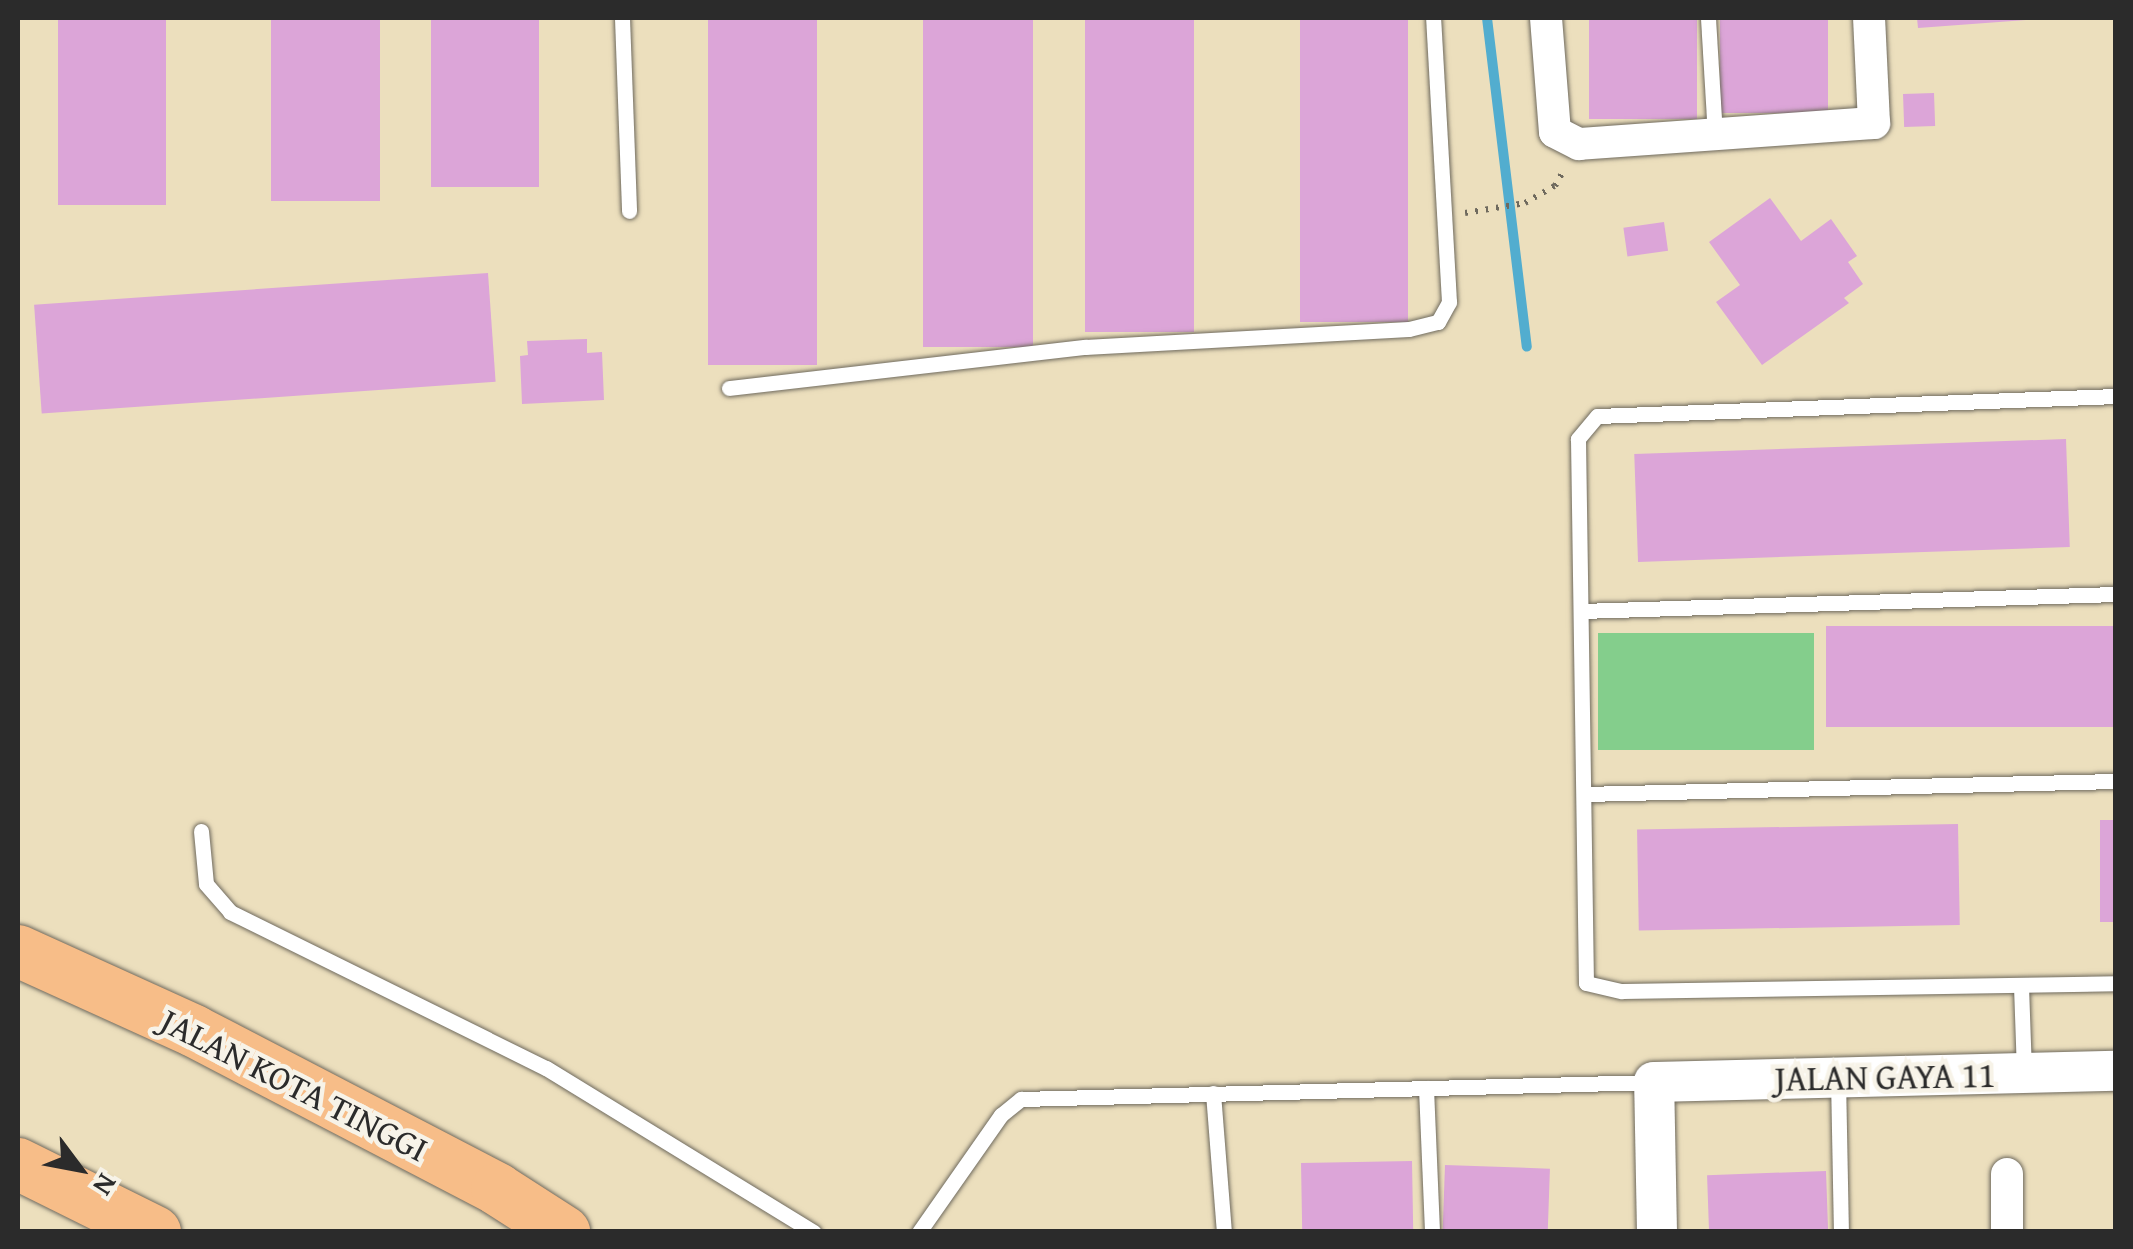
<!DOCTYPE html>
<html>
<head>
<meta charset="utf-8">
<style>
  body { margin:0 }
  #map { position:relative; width:2133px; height:1249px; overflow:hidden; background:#ecdfbd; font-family:"Gentium Book Plus",serif }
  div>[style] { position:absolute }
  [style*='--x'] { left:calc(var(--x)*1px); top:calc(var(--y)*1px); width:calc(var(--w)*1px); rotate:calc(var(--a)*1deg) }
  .green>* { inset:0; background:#84ce8c; transform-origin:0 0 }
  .stream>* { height:10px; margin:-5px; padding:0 5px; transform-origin:5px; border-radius:5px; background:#52adcf }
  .building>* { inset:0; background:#dca5d8; transform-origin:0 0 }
  .path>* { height:6px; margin-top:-3px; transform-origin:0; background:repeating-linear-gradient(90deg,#6f6a5e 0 2.5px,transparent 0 10.5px) }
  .roads { filter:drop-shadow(0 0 2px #6f6a5e) drop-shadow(0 0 2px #6f6a5e) }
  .service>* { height:15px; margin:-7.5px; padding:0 7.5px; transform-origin:7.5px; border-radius:7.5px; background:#fff }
  .minor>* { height:32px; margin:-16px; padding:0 16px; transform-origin:16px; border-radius:16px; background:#fff }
  .tertiary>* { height:40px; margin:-20px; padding:0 20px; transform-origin:20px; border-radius:20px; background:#fff }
  .trunk>* { height:52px; margin:-26px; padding:0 26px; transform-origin:26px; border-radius:26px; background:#f7bd88 }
  span { translate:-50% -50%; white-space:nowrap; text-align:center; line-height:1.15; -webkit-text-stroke:9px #f7f3e8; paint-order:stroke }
  .street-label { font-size:35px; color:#2b2b2b }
  .frame { position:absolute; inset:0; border:20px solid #2b2b2b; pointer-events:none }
  .north { position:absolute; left:30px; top:1119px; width:100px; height:100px; -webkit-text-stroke:8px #f7f3e8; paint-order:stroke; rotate:122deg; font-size:28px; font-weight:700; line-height:40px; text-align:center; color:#2b2b2b }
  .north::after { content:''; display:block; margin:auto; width:35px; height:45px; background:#2b2b2b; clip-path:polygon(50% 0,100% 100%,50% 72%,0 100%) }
</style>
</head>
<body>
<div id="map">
  <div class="green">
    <div style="left:1814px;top:633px;width:117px;height:216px;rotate:90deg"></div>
  </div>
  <div class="stream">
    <div style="--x:1487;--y:18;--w:331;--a:83.1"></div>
  </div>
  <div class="building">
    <div style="left:58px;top:18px;width:108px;height:187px"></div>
    <div style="left:271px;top:18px;width:109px;height:183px"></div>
    <div style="left:431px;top:18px;width:108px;height:169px"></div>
    <div style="left:708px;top:18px;width:109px;height:347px"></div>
    <div style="left:923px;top:18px;width:110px;height:329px"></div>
    <div style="left:1085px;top:18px;width:109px;height:314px"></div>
    <div style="left:1300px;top:18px;width:108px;height:304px"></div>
    <div style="left:1589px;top:18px;width:108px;height:101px"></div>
    <div style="left:1720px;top:18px;width:108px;height:95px"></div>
    <div style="clip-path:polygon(1917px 18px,2026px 18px,2026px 20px,1918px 28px)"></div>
    <div style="left:1934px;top:93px;width:33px;height:31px;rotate:88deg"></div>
    <div style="clip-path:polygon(1770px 198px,1801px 241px,1831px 219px,1857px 256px,1848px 262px,1863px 284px,1844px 298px,1849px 303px,1762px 365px,1716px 302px,1740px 285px,1709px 242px)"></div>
    <div style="left:1664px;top:222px;width:29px;height:41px;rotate:82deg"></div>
    <div style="left:488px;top:273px;width:109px;height:455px;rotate:86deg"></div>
    <div style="clip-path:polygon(587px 339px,587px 353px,602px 352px,604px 400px,522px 404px,520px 356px,528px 355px,527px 341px)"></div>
    <div style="left:2066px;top:439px;width:108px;height:432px;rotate:88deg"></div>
    <div style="left:2116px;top:626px;width:101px;height:290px;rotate:90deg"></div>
    <div style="left:2100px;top:820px;width:16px;height:102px"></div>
    <div style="left:1958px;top:824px;width:101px;height:321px;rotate:89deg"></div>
    <div style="left:1412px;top:1161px;width:71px;height:111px;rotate:89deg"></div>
    <div style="left:1445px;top:1165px;width:105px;height:67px;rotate:2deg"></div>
    <div style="left:1826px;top:1171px;width:61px;height:119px;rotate:88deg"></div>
  </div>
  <div class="path">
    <div style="--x:1465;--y:213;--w:61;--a:-9.5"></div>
    <div style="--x:1525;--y:203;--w:34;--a:-30"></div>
    <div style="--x:1555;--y:186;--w:18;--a:-61"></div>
  </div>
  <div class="roads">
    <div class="service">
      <div style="--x:622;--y:18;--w:193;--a:87.9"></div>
      <div style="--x:1708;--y:18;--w:119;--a:86.6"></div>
      <div style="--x:729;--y:388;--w:358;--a:-6.6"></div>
      <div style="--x:1085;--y:347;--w:324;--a:-3.2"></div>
      <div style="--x:1409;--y:329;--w:30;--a:-14"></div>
      <div style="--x:1438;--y:322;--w:23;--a:-61"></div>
      <div style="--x:1449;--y:302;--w:284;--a:-93.2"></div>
      <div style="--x:2116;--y:396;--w:519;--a:177.79"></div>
      <div style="--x:1597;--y:416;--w:30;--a:130"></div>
      <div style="--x:1578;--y:439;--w:544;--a:89.16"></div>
      <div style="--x:1586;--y:983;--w:37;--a:13"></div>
      <div style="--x:1622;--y:991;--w:494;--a:-0.9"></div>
      <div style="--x:1581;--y:611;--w:535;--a:-1.82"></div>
      <div style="--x:1584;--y:794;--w:532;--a:-1.4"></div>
      <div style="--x:201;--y:831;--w:53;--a:84.6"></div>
      <div style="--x:206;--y:884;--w:37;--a:49"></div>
      <div style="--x:230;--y:912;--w:352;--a:26.3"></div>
      <div style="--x:546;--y:1068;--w:314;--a:31.5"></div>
      <div style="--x:2021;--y:986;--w:86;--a:88"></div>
      <div style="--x:1838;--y:1078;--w:154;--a:88.9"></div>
      <div style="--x:1426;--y:1088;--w:144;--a:87.6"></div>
      <div style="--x:1213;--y:1093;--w:139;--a:85.5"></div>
      <div style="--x:919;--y:1232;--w:143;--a:-55"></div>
      <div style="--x:1001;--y:1115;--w:26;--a:-39"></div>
      <div style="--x:1021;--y:1099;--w:633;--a:-1.54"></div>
    </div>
    <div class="minor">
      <div style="--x:1546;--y:18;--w:114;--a:85.5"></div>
      <div style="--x:1555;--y:132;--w:27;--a:27"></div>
      <div style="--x:1579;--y:144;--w:296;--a:-4.1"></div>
      <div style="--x:1874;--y:123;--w:105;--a:-92.7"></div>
      <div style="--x:2007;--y:1174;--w:58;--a:90"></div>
    </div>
    <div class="tertiary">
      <div style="--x:1657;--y:1232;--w:150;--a:-91.1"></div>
      <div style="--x:1654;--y:1082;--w:462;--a:-1.4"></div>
    </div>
    <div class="trunk">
      <div style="--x:18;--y:951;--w:193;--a:24.4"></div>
      <div style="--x:194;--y:1031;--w:342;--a:27.5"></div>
      <div style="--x:497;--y:1189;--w:80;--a:32.7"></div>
      <div style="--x:18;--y:1164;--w:153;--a:26.4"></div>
    </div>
  </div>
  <div class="street-label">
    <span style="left:1885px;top:1077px;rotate:-1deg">JALAN GAYA 11</span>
    <span style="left:294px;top:1085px;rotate:27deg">JALAN KOTA TINGGI</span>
  </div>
  <div class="frame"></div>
  <div class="north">N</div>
</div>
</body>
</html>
